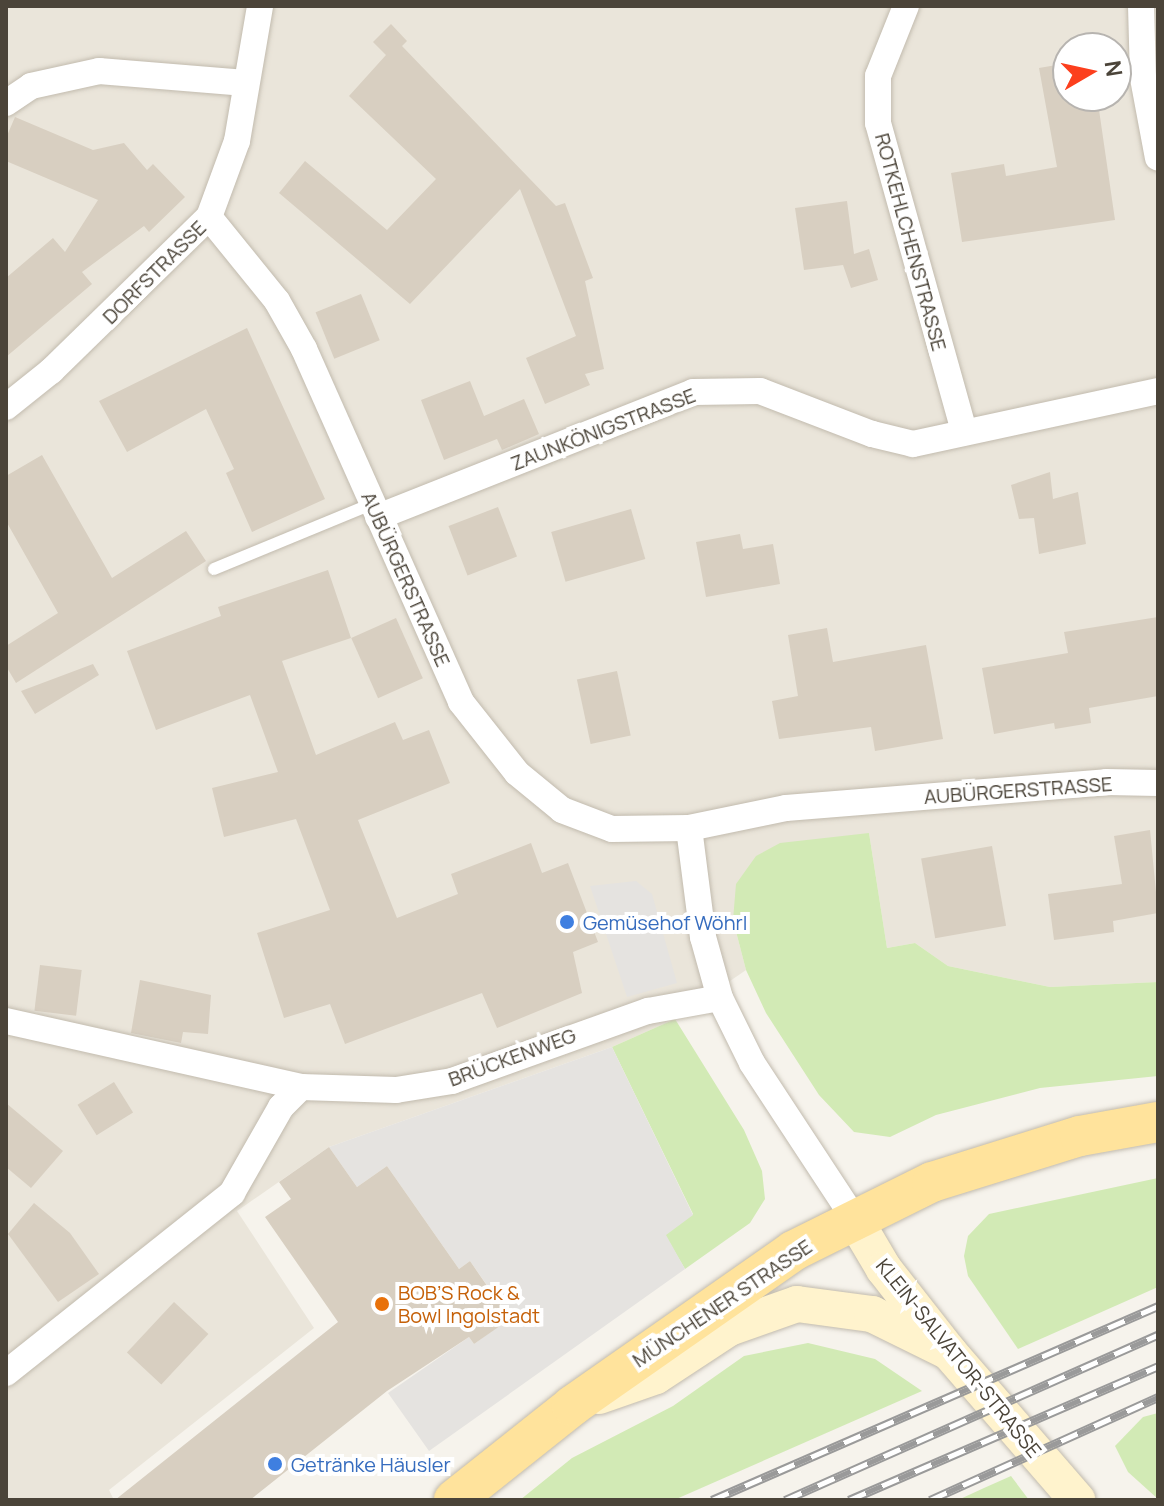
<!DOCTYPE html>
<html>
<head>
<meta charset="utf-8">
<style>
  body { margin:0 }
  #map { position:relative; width:1164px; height:1506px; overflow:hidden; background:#f6f3ec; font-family:Manrope,sans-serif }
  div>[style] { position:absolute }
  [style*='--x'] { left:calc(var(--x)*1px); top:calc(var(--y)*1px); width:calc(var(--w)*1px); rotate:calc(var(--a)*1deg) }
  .residential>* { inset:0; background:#eae5da }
  .green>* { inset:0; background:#d2eab5 }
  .parking>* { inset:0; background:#e5e3e0 }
  .building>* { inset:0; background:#d8cfc1; transform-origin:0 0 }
  .roads { filter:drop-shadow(0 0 2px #c2bbae) drop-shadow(0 0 2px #c2bbae) }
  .service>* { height:12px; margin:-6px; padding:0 6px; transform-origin:6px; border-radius:6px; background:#fff }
  .minor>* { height:26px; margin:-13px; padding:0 13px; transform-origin:13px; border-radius:13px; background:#fff }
  .secondary>* { height:36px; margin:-18px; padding:0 18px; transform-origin:18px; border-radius:18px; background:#fff3cd }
  .primary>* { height:40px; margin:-20px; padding:0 20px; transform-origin:20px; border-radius:20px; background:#ffe39c }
  .rail>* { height:9px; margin-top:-4.5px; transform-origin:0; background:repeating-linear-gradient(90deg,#fff 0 18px,#9a9a9a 0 36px); box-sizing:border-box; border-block:2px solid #9a9a9a }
  .dots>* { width:22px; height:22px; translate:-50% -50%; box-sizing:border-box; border:4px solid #fff; border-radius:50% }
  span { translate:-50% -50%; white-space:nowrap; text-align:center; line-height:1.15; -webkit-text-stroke:8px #fff; paint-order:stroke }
  .street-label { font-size:20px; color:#4b4439 }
  .shop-label { font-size:20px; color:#366cbe }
  .left { translate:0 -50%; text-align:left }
  .food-label { font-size:20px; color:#c56008 }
  .frame { position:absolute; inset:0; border:8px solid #4b4439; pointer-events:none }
  .north { position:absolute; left:1052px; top:32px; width:80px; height:80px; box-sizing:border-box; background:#fff; border:2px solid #b7b4b0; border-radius:50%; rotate:81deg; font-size:22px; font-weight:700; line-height:32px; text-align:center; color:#4b4439 }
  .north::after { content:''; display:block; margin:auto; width:28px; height:36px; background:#fc3f1d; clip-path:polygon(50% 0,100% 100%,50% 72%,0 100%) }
</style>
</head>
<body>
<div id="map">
  <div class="residential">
    <div style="clip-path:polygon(evenodd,6px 6px,1158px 6px,1158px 982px,1050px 987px,948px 966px,915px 943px,887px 948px,869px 833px,733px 920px,746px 970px,675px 1019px,612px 1047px,329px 1147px,237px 1211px,314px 1328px,109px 1490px,114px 1500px,6px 1500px,6px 6px,1068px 48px,1116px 48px,1116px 96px,1068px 96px,1068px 48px)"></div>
  </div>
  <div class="green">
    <div style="clip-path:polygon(869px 833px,887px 948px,915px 943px,948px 966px,1050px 987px,1158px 982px,1158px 1076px,1040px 1088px,936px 1115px,890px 1137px,854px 1132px,819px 1095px,766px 1013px,746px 970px,733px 920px,736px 884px,756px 856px,780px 843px)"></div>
    <div style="clip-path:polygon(675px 1019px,744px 1130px,762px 1171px,765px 1199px,750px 1223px,685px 1269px,665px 1235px,693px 1214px,612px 1047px)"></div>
    <div style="clip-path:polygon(1158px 1178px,1158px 1287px,1018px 1349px,968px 1276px,964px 1256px,968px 1236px,989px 1214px)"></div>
    <div style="clip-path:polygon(808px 1343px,875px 1359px,922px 1391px,674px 1500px,520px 1500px,572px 1458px,673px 1406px,744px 1356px)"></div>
    <div style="clip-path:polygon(1158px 1413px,1158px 1499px,1128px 1472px,1115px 1446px,1143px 1417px)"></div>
    <div style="clip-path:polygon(1011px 1476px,1029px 1500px,958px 1500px,984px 1488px)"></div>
  </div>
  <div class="parking">
    <div style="clip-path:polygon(636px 881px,652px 894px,677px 983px,627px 997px,590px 886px)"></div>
    <div style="clip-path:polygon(612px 1047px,693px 1215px,666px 1235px,685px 1269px,429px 1451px,388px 1393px,469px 1337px,474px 1344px,510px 1318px,470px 1261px,459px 1269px,387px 1166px,357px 1187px,329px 1147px)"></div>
  </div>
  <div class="building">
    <div style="clip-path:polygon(391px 24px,407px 41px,402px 46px,556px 206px,565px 203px,593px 278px,585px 281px,604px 369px,585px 374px,590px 385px,545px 404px,526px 358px,576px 336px,520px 189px,410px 304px,279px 193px,305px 161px,387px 230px,436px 179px,349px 96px,386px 55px,373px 42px)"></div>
    <div style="clip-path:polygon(1068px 63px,1068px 96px,1097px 96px,1115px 220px,962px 242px,951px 173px,1004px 164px,1006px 176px,1057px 167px,1039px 68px)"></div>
    <div style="clip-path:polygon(15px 117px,93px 150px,124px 143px,147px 170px,153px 164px,185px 197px,149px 232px,144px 226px,82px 272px,92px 284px,6px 357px,6px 278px,53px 238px,65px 252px,98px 200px,6px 161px,6px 138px)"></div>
    <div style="clip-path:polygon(847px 201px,854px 254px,869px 249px,878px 280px,851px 288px,843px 265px,804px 270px,795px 208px)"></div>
    <div style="left:361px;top:294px;width:50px;height:49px;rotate:68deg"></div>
    <div style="clip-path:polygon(247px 328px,325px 499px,252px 532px,226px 473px,234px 469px,206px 409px,127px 452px,99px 401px)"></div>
    <div style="clip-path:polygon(470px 381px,484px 416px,524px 399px,539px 434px,502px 450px,497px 439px,444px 460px,421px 400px)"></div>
    <div style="clip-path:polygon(42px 455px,112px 578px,186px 531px,206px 561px,16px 683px,6px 666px,6px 646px,58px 613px,6px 521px,6px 476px)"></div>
    <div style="clip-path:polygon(1050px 472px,1053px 499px,1078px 492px,1086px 544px,1039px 554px,1034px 518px,1019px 519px,1011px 485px)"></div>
    <div style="left:498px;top:507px;width:53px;height:53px;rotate:69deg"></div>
    <div style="left:631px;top:509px;width:52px;height:83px;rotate:74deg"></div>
    <div style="clip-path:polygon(740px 534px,743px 549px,773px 544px,780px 584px,706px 597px,696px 542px)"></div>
    <div style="clip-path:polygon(328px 570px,351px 638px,282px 661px,316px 755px,395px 722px,403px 740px,429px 730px,450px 783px,358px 820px,397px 918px,458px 894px,451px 874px,531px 843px,542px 873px,568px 863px,598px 942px,573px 952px,582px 993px,497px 1028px,482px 993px,345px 1044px,330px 1004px,284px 1018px,257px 933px,330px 910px,296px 819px,224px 837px,212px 788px,278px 772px,250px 695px,156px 730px,127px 651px,221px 616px,218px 607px)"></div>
    <div style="clip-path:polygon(1158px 617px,1158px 696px,1089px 708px,1091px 723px,1055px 729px,1054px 723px,994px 734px,982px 668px,1068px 653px,1064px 632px)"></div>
    <div style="left:396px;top:618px;width:66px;height:49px;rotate:66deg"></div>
    <div style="clip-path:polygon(827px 628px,833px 662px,926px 645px,943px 739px,875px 751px,871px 727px,779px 739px,772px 701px,798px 696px,788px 635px)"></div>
    <div style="clip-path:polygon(93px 664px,99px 675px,35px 714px,21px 691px)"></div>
    <div style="left:617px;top:671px;width:66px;height:41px;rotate:78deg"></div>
    <div style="clip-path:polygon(1150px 830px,1158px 913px,1113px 921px,1114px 932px,1054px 940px,1048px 894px,1122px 884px,1114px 836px)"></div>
    <div style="left:992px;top:846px;width:81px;height:72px;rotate:80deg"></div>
    <div style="left:40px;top:965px;width:42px;height:46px;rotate:7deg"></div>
    <div style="clip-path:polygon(140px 980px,211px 995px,208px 1034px,183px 1032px,181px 1043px,131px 1033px)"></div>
    <div style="left:114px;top:1082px;width:36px;height:43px;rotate:58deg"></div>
    <div style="clip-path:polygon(6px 1103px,63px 1151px,31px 1188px,6px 1167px)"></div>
    <div style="clip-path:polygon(329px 1147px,357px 1187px,387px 1166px,459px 1269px,470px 1261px,510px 1319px,474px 1344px,469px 1337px,387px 1391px,250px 1500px,115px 1500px,338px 1322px,265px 1217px,291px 1199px,279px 1182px)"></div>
    <div style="clip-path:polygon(34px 1203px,70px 1233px,99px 1274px,58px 1302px,8px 1234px)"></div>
    <div style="left:174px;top:1302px;width:47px;height:69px;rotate:43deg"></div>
  </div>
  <div class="roads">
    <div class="service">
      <div style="--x:214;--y:569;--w:171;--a:-22.4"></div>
    </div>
    <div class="minor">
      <div style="--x:906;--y:6;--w:75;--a:111.8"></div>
      <div style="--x:878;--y:76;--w:47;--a:90"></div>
      <div style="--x:878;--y:123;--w:321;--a:74.4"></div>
      <div style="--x:1141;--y:6;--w:72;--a:88.4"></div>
      <div style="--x:1143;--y:78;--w:81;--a:79.4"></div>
      <div style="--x:6;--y:103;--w:30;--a:-34"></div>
      <div style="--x:31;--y:86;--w:70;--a:-12.4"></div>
      <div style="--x:99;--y:71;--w:147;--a:4.7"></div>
      <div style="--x:209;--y:217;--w:108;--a:51"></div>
      <div style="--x:277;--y:301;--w:55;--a:60.6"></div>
      <div style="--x:304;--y:349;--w:386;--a:66"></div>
      <div style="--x:461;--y:702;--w:90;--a:51.7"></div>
      <div style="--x:517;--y:773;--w:58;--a:39.4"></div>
      <div style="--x:562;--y:810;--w:53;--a:20.8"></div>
      <div style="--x:612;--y:829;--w:77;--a:-0.7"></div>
      <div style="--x:689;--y:828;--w:99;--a:-11.7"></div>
      <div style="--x:786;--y:808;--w:321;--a:-4.6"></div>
      <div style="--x:1106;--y:782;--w:52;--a:1.1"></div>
      <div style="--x:6;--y:407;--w:58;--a:-38.7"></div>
      <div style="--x:51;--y:371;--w:221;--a:-44.3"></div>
      <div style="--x:209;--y:217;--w:81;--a:-69.8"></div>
      <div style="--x:237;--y:141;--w:137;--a:-80.3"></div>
      <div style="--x:378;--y:517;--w:339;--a:-21.6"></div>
      <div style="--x:693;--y:392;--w:67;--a:-0.9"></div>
      <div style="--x:760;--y:391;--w:120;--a:21"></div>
      <div style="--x:872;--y:434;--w:42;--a:13.7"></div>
      <div style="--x:913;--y:444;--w:251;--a:-12.2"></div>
      <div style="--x:689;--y:828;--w:110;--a:82.7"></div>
      <div style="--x:703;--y:937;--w:63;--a:74.4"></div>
      <div style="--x:720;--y:998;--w:72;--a:63.8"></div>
      <div style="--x:752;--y:1063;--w:188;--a:56.7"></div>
      <div style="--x:6;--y:1021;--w:302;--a:12.6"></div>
      <div style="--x:6;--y:1373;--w:289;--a:-38.5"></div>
      <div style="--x:232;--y:1193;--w:99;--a:-60.3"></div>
      <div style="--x:281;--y:1107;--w:28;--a:-45"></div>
      <div style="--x:301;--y:1087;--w:95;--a:1.8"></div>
      <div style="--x:396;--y:1090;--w:57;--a:-9.1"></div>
      <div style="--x:452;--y:1081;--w:208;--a:-19.7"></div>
      <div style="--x:648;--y:1011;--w:73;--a:-10.2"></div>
    </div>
    <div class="secondary">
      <div style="--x:855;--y:1220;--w:57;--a:59.4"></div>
      <div style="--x:884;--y:1269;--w:105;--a:51.9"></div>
      <div style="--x:949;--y:1352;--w:196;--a:49.1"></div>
      <div style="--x:599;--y:1396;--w:60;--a:-19.3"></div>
      <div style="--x:656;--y:1376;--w:87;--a:-33.3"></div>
      <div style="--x:729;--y:1328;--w:72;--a:-19.4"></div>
      <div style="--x:797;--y:1304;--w:76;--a:7.6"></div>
      <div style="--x:872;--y:1314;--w:86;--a:26.3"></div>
    </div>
    <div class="primary">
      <div style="--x:454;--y:1500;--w:151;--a:-38.5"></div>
      <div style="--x:572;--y:1406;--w:270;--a:-35"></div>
      <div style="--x:793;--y:1251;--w:155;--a:-26.4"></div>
      <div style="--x:932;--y:1182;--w:155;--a:-17.3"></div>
      <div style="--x:1080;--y:1136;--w:79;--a:-10.2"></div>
    </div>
  </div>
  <div class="rail">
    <div style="--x:712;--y:1500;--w:486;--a:-23.5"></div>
    <div style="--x:785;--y:1500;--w:408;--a:-23.9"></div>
    <div style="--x:849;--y:1500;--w:337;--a:-23.4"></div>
    <div style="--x:930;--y:1500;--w:250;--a:-24.3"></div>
  </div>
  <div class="dots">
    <div style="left:567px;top:922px;background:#3f7fe0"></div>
    <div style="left:382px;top:1304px;background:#e8710a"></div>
    <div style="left:275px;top:1464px;background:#3f7fe0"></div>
  </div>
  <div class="street-label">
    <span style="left:911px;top:242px;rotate:75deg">ROTKEHLCHENSTRASSE</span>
    <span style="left:154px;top:272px;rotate:-45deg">DORFSTRASSE</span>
    <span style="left:603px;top:429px;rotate:-21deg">ZAUNKÖNIGSTRASSE</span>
    <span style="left:406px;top:579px;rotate:66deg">AUBÜRGERSTRASSE</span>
    <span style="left:1018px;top:790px;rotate:-4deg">AUBÜRGERSTRASSE</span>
    <span style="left:512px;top:1057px;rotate:-20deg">BRÜCKENWEG</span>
    <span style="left:722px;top:1303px;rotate:-34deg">MÜNCHENER STRASSE</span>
    <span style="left:959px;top:1358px;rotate:51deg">KLEIN-SALVATOR-STRASSE</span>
  </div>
  <div class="shop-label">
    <span class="left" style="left:583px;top:922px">Gemüsehof Wöhrl</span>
    <span class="left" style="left:291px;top:1464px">Getränke Häusler</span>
  </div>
  <div class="food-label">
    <span class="left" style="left:398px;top:1304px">BOB’S Rock &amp;<br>Bowl Ingolstadt</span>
  </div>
  <div class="frame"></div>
  <div class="north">N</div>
</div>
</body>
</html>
